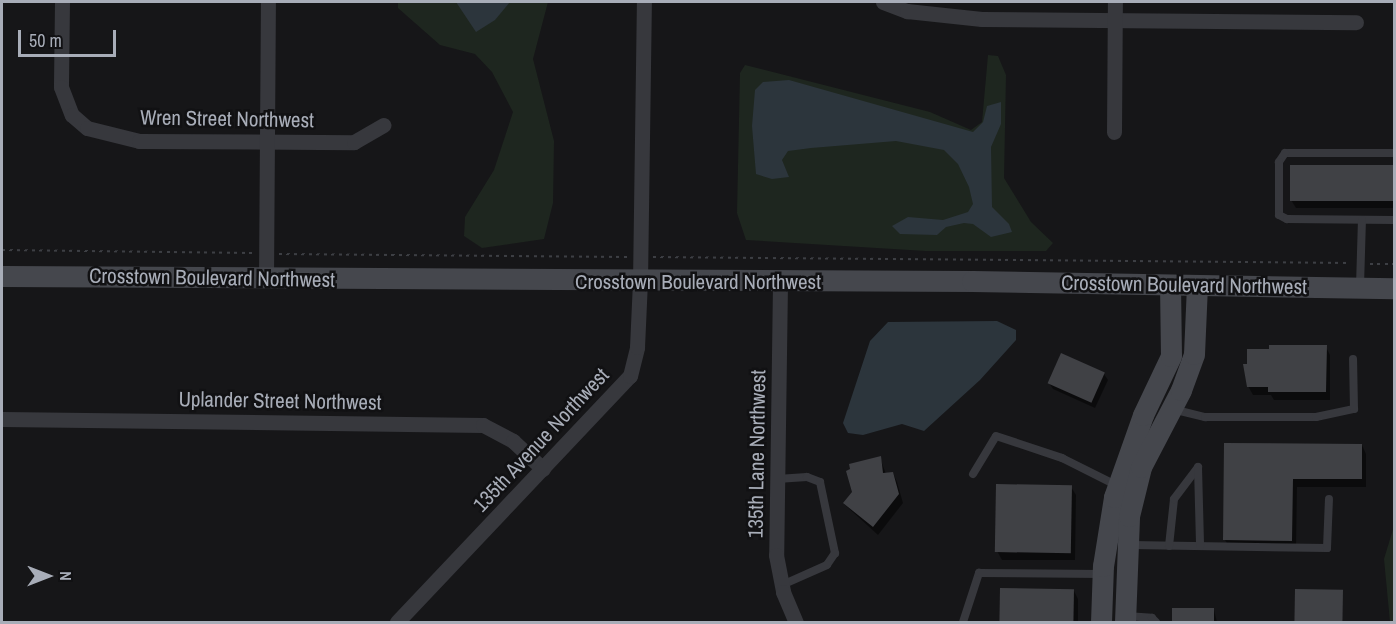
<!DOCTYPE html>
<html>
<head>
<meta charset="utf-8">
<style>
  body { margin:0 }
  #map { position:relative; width:1396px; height:624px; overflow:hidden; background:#161618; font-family:"Archivo Narrow",sans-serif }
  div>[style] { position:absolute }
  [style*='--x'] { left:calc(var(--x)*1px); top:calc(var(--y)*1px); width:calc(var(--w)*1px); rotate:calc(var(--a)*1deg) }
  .green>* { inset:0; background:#1e261f }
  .water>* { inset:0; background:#2c353c }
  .shadow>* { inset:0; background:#0007; transform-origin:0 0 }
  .building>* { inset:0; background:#404145; transform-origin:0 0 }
  .path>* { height:2px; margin-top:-1px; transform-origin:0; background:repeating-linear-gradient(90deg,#3d3f44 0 3px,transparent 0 7.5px) }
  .lane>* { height:8px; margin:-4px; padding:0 4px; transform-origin:4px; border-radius:4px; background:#37383d }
  .street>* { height:15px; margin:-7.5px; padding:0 7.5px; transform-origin:7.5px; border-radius:7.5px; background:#37383d }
  .secondary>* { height:21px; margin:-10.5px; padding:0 10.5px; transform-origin:10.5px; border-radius:10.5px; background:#45474d }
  span { translate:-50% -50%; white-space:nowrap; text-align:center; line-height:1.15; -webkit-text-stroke:5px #111113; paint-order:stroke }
  .street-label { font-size:21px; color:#a8adb8 }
  .frame { position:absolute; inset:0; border:3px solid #a8adb8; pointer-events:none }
  .north { position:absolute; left:18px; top:546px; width:60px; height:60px; -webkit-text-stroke:4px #111113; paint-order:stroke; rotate:90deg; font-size:16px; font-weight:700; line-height:24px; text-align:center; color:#a8adb8 }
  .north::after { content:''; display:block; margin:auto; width:21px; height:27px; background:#a8adb8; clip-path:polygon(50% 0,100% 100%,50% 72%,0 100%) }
  .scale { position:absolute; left:18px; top:30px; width:98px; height:27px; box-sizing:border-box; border:3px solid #a8adb8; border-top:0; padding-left:8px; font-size:18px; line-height:21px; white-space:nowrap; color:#a8adb8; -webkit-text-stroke:4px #111113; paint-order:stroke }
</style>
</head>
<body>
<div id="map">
  <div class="green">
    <div style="clip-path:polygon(398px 2px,548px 2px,533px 59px,554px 141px,553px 203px,544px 239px,482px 248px,464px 236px,465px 217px,494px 170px,513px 112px,492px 72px,475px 54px,440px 45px,398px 8px)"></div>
    <div style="clip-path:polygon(988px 55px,998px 56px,1006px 75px,1004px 178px,1031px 222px,1053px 243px,1046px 251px,926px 251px,746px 240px,737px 213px,740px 73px,745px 65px,930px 112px,971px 130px,982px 122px)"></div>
    <div style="clip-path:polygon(1394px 526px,1394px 622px,1390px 622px,1384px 559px)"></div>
  </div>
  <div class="water">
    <div style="clip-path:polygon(456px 2px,510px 2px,495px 20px,476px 32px)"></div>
    <div style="clip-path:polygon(789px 80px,973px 132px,983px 122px,987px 106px,1001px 102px,1001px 124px,991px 147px,992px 207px,1009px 224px,1012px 232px,991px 237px,973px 224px,964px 223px,946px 227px,937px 235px,900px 234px,892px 226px,908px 217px,943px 220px,968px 212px,973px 204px,969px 187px,958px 164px,944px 150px,896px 141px,811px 148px,788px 151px,782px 160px,789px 177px,772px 179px,756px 174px,752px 126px,755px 90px,763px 82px)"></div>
    <div style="clip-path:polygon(997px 321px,1016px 330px,1016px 340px,980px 380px,924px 431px,902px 424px,863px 435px,848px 433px,843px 423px,870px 341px,888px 322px)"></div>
  </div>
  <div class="shadow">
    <div style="clip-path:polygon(1394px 166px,1394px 208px,1296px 208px,1291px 200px,1291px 167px)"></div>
    <div style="clip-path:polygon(1326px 347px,1330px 355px,1330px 400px,1274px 400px,1271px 395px,1253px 395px,1248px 386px)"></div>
    <div style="clip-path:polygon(1104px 374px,1108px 380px,1095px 408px,1053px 389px,1049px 383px)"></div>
    <div style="clip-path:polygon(1226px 444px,1362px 445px,1366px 454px,1366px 487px,1297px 487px,1296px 549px,1230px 548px,1225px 540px)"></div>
    <div style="clip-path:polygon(880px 458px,886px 474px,893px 473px,897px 482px,903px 503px,878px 535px,844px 504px)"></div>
    <div style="clip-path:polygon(1071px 487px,1076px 495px,1075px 560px,1002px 560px,997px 551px)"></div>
    <div style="clip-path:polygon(1002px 590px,1074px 591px,1078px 599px,1078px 622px,1001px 622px)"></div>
    <div style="left:1296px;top:591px;width:46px;height:31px"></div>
    <div style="clip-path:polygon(1174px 609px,1214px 610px,1217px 622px,1174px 622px)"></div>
  </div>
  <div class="building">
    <div style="left:1290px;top:165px;width:104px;height:36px"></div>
    <div style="clip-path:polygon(1269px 345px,1327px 345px,1326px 392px,1268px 392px,1268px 387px,1247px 387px,1243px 364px,1247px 364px,1247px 349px,1269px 349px)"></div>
    <div style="left:1061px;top:353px;width:48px;height:33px;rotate:24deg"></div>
    <div style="clip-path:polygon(1224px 443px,1362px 444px,1362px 479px,1293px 479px,1292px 541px,1223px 540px)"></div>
    <div style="clip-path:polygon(881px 456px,883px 473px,893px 472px,899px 494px,873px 527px,843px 503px,852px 492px,846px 471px,850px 469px,849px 464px)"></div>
    <div style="left:996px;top:484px;width:76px;height:68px;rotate:1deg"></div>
    <div style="left:1000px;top:588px;width:74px;height:34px;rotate:1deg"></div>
    <div style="left:1295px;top:589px;width:48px;height:33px;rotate:1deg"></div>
    <div style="left:1172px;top:608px;width:42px;height:14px"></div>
  </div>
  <div class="path">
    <div style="--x:2;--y:250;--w:250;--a:0.7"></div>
    <div style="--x:279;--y:254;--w:348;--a:0.5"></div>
    <div style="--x:653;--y:257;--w:697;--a:0.49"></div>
    <div style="--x:1370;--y:264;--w:24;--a:0"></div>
  </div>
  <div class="lane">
    <div style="--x:1394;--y:153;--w:109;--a:180"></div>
    <div style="--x:1285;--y:153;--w:11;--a:124"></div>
    <div style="--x:1279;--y:162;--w:53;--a:90"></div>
    <div style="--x:1279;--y:215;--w:9;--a:27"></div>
    <div style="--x:1287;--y:219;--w:107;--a:0.5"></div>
    <div style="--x:1360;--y:286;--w:66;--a:-88.3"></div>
    <div style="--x:1172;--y:409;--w:34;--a:14"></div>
    <div style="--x:1205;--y:417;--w:111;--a:0"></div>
    <div style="--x:1316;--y:417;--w:39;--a:-12"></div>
    <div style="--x:1354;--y:409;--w:50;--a:-91.1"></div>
    <div style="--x:973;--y:474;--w:44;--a:-58.8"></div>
    <div style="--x:996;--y:436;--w:70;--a:18.4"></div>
    <div style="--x:1062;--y:458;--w:60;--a:26.6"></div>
    <div style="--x:777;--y:479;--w:30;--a:-4"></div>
    <div style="--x:807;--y:477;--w:14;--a:21"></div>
    <div style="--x:820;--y:482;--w:73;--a:78.1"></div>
    <div style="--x:835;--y:553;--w:14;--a:124"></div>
    <div style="--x:827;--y:565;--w:49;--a:156"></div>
    <div style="--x:1131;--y:545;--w:196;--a:0.9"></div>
    <div style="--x:1327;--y:548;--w:49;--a:-87.7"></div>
    <div style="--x:1169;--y:546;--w:47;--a:-83.9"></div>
    <div style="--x:1174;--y:499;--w:40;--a:-53"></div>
    <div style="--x:1198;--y:467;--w:79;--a:88.5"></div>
    <div style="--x:1126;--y:616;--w:26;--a:4"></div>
    <div style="--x:1152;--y:618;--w:6;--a:45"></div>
    <div style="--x:963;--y:622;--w:52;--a:-71.9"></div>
    <div style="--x:979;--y:573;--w:123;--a:0.5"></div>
  </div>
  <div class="street">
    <div style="--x:62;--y:2;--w:85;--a:90.7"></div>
    <div style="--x:61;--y:87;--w:30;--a:69"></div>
    <div style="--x:72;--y:115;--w:20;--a:41"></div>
    <div style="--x:87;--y:128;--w:54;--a:14"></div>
    <div style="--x:139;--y:141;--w:215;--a:0.3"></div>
    <div style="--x:354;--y:142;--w:34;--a:-30"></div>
    <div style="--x:883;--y:2;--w:26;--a:21"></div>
    <div style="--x:907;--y:11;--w:75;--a:6.1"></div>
    <div style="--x:982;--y:19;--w:374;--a:0.5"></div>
    <div style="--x:1114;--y:132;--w:130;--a:-89.6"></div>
    <div style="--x:266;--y:279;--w:277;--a:-89.6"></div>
    <div style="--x:780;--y:283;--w:272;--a:90.8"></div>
    <div style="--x:776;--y:555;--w:38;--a:79"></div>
    <div style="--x:783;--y:592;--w:33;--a:67"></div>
    <div style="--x:2;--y:419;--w:481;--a:0.7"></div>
    <div style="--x:483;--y:425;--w:34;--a:28"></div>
    <div style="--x:513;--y:441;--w:41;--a:43"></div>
    <div style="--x:397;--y:622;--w:339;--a:-46.6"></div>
    <div style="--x:630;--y:376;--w:30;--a:-76"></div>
    <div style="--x:637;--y:347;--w:65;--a:-87.4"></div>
    <div style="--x:640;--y:282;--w:280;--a:-89.2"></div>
  </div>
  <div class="secondary">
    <div style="--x:2;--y:276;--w:970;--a:0.3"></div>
    <div style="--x:972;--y:281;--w:422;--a:1"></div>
    <div style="--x:1101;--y:622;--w:56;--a:-88"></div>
    <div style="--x:1103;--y:566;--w:70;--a:-80.9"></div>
    <div style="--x:1114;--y:497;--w:87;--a:-70.5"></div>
    <div style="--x:1143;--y:415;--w:65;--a:-64.6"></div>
    <div style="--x:1171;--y:356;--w:71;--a:-90.8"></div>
    <div style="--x:1125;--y:622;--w:106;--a:-87.8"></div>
    <div style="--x:1129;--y:516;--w:50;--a:-76.2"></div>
    <div style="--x:1141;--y:467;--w:87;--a:-62.5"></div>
    <div style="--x:1181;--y:390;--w:38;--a:-70"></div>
    <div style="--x:1194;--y:354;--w:69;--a:-87.5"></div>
  </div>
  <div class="street-label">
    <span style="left:227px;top:119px;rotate:1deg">Wren Street Northwest</span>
    <span style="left:212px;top:278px;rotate:1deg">Crosstown Boulevard Northwest</span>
    <span style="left:698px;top:282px">Crosstown Boulevard Northwest</span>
    <span style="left:1184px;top:285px;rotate:1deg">Crosstown Boulevard Northwest</span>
    <span style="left:280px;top:401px;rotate:1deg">Uplander Street Northwest</span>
    <span style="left:541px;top:440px;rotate:-47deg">135th Avenue Northwest</span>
    <span style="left:757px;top:454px;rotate:-89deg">135th Lane Northwest</span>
  </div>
  <div class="frame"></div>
  <div class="north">N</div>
  <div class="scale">50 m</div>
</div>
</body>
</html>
